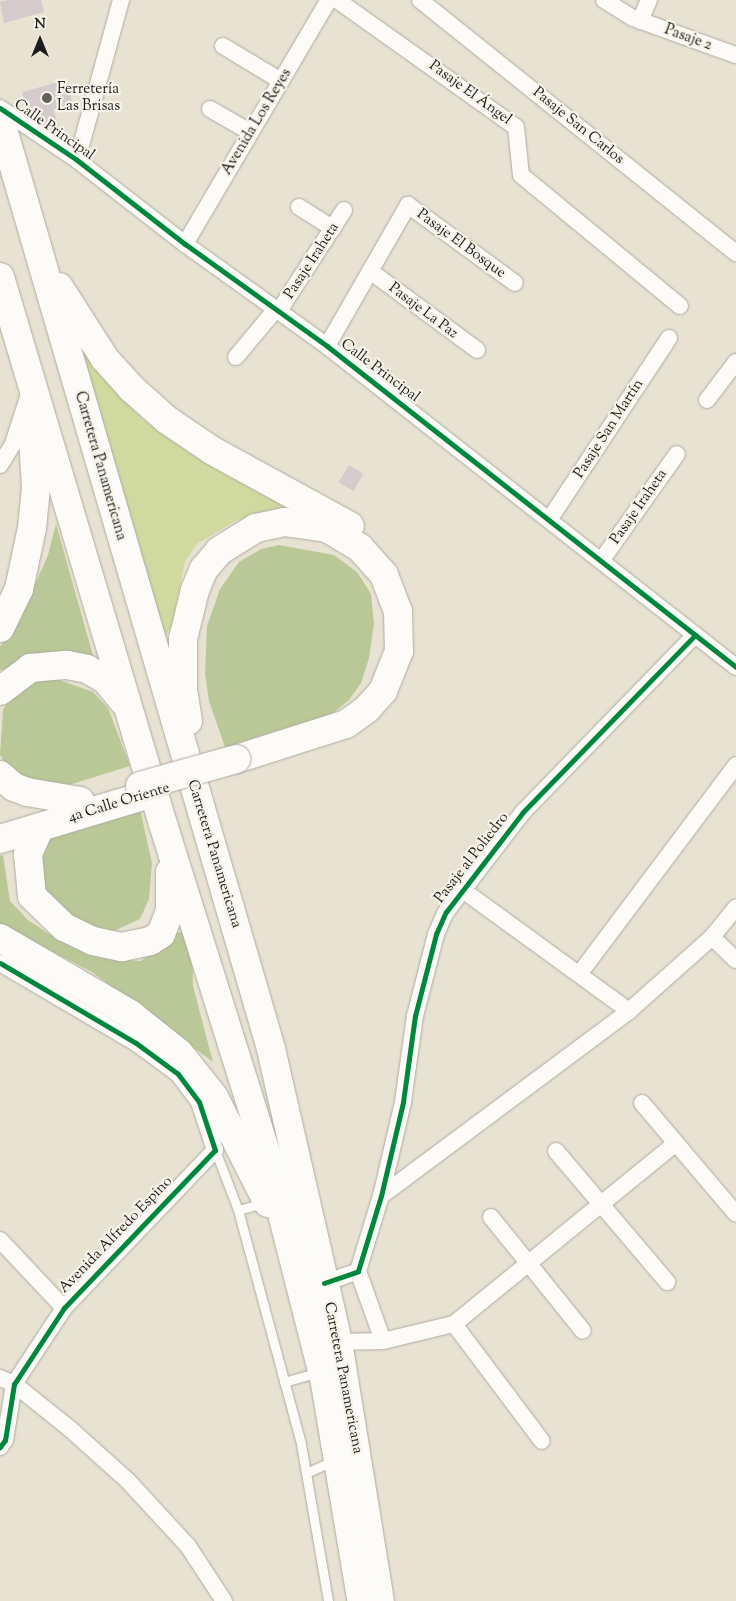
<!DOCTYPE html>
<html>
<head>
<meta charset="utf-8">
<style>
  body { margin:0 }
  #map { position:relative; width:736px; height:1601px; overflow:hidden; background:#e8e2d2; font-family:"Sorts Mill Goudy",serif }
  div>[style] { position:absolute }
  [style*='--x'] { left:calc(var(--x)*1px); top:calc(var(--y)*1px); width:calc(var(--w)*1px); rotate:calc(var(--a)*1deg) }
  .green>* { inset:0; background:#d0d99f }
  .forest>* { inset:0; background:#bac897 }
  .building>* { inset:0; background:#d5cbcc; transform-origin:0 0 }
  .roads { filter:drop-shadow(0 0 1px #afaba1) drop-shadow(0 0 1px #afaba1) }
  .lane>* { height:9px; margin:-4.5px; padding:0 4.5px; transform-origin:4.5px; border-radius:4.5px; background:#fcfbf8 }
  .street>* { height:16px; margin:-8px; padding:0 8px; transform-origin:8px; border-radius:8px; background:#fcfbf8 }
  .highway>* { height:28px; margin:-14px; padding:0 14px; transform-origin:14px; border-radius:14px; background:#fcfbf8 }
  .bridges { filter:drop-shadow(0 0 1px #afaba1) drop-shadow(0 0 1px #afaba1) }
  .highway-bridge>* { height:28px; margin:-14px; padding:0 14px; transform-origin:14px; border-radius:14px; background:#fcfbf8 }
  .cycleway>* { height:5px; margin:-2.5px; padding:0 2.5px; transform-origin:2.5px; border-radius:2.5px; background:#00873e }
  .dots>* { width:14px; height:14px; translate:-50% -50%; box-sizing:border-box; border:2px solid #f7f3e8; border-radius:50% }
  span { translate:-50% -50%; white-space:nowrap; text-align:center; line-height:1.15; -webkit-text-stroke:4.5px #f7f3e8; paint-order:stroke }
  .street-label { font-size:15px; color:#1c1c1c }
  .poi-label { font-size:15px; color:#1c1c1c }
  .left { translate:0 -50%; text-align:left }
  .north { position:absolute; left:15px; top:15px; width:50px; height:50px; -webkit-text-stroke:4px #f7f3e8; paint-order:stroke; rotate:0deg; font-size:14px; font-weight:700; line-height:20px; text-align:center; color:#1c1c1c }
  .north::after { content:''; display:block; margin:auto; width:18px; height:22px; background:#1c1c1c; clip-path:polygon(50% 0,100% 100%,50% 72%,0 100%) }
</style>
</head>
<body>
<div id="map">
  <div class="green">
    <div style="clip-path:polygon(80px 348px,141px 418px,215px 469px,296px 512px,258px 514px,237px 520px,197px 544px,185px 562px,172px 625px,165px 637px)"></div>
  </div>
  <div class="forest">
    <div style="clip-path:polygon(56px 524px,94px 659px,0 670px,0 647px,27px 602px,48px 555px)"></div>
    <div style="clip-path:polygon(279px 545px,334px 555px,357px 572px,371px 594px,374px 624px,369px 658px,361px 683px,349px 700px,332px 714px,225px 747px,209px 701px,205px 674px,207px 626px,220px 589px,239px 562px,261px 549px)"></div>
    <div style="clip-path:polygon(54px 678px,93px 692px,108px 708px,130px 766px,59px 788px,24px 779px,5px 763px,0 755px,3px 710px,11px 696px,23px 687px,39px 680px)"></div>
    <div style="clip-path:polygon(140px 809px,152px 863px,149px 899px,140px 919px,112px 932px,64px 918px,40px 891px,41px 856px,52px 836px)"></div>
    <div style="clip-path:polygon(3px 855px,10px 901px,28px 920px,49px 934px,105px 959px,141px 961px,176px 933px,192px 930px,193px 986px,213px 1062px,92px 972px,0 925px,0 856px)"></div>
  </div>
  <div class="building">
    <div style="clip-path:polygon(7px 0,41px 0,44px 12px,4px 23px,0 2px)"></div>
    <div style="clip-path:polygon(66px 80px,73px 104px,53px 110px,62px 134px,57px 134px,28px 115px,22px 92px)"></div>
    <div style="left:349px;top:465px;width:17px;height:20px;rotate:31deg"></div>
  </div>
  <div class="roads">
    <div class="lane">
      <div style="--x:215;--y:1150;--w:64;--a:69"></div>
      <div style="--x:238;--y:1210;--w:242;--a:74.9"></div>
      <div style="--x:301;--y:1444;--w:159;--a:80.2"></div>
      <div style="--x:238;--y:1210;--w:27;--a:-15"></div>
      <div style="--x:284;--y:1382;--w:36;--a:-16"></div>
      <div style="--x:306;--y:1473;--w:32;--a:-24"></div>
    </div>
    <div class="street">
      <div style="--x:337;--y:0;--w:219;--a:35.4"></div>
      <div style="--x:516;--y:127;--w:48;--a:84.1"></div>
      <div style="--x:521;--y:175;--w:206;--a:39.5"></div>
      <div style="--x:420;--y:0;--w:405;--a:38.7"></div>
      <div style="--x:604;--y:0;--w:34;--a:32"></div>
      <div style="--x:633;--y:18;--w:109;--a:19.8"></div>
      <div style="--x:640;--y:21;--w:23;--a:-67"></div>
      <div style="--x:223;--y:46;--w:68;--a:31.1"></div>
      <div style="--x:0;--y:108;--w:93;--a:34"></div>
      <div style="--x:77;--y:160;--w:137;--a:37.9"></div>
      <div style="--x:185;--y:244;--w:175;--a:35.7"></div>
      <div style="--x:327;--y:346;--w:520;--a:38.13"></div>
      <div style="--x:210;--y:109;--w:46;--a:29.9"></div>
      <div style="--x:77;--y:160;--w:166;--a:-74.6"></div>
      <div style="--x:299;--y:207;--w:40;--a:32"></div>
      <div style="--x:185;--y:244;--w:283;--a:-59.5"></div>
      <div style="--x:370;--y:271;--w:133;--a:36.4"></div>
      <div style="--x:279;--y:311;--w:120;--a:-57.2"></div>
      <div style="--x:327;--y:346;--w:163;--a:-60.1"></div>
      <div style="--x:408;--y:205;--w:132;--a:36.1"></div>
      <div style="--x:236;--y:357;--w:62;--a:-50.2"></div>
      <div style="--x:707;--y:400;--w:48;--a:-52.7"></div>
      <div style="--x:0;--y:465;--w:25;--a:-58"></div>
      <div style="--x:13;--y:444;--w:49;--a:-72.3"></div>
      <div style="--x:549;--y:520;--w:218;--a:-56.6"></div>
      <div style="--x:601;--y:561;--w:131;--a:-54.6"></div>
      <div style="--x:464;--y:891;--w:204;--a:36"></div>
      <div style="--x:712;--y:937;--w:33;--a:44"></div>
      <div style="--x:0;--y:963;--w:158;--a:30.5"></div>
      <div style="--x:136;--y:1043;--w:52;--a:36.4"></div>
      <div style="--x:178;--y:1074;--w:35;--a:53"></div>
      <div style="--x:199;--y:1102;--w:51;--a:71.6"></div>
      <div style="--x:215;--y:1150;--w:219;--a:133.7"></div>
      <div style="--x:64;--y:1308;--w:91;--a:123.3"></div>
      <div style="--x:14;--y:1384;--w:57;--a:99.1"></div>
      <div style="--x:5;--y:1440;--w:9;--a:126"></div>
      <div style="--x:580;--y:973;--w:260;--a:-53.1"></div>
      <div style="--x:642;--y:1103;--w:145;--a:49.7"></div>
      <div style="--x:556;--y:1151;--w:172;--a:49.7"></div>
      <div style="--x:381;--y:1196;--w:309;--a:-36.7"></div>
      <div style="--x:629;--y:1011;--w:111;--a:-41.7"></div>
      <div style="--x:712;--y:937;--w:38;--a:-51"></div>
      <div style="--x:491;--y:1217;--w:146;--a:51.1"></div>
      <div style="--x:0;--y:1240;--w:93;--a:46.7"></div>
      <div style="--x:358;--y:1271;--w:74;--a:70.3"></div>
      <div style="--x:324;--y:1283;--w:36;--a:-19"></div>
      <div style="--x:358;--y:1271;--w:78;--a:-73"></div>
      <div style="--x:381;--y:1196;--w:97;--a:-76.8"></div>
      <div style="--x:403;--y:1102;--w:87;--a:-82.1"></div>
      <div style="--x:415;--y:1016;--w:85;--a:-75.6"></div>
      <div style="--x:436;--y:934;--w:24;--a:-66"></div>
      <div style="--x:446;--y:912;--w:126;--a:-52.4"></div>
      <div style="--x:523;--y:812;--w:247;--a:-45.8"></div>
      <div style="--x:454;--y:1324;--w:146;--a:53.1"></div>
      <div style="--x:338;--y:1342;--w:45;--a:-1.3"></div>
      <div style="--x:383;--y:1341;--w:73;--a:-13.5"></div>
      <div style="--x:454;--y:1324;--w:286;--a:-39.2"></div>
      <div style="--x:0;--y:1378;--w:15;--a:23"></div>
      <div style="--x:14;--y:1384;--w:70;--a:38.7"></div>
      <div style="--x:69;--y:1428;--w:79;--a:41.9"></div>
      <div style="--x:128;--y:1481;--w:88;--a:47.3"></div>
      <div style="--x:188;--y:1546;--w:66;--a:56.8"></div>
    </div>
    <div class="highway">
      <div style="--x:0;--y:119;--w:969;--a:73.75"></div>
      <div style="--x:271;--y:1049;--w:301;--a:77.1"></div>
      <div style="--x:338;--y:1342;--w:262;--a:80.8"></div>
      <div style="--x:0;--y:277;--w:571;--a:73.41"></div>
      <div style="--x:163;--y:824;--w:351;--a:72.6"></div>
      <div style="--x:268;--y:1159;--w:231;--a:75.7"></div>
      <div style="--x:325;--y:1383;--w:217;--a:80.5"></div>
      <div style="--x:59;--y:287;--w:85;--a:57.4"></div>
      <div style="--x:105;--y:359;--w:39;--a:48"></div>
      <div style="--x:131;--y:388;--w:48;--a:41.6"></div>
      <div style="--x:167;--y:420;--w:55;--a:34"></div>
      <div style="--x:213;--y:451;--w:156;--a:28.7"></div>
      <div style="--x:0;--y:628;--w:43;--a:-64"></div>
      <div style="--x:19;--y:589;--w:62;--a:-78"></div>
      <div style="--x:32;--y:528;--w:40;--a:-84.3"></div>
      <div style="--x:36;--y:488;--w:66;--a:-93.5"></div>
      <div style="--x:0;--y:691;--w:38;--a:-37"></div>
      <div style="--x:30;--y:668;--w:37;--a:-5"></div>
      <div style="--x:67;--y:665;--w:20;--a:11"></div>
      <div style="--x:87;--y:669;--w:22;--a:30"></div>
      <div style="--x:106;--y:680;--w:28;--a:51"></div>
      <div style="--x:188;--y:721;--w:30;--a:-99"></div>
      <div style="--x:183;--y:691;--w:52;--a:-90"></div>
      <div style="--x:183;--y:639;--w:50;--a:-76.2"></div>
      <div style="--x:195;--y:590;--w:23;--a:-67"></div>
      <div style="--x:204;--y:569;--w:23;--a:-50"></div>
      <div style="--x:219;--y:551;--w:44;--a:-31.9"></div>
      <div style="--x:256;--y:528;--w:29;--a:-12"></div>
      <div style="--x:284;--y:522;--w:43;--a:7.9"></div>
      <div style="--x:327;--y:528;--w:39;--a:31"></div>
      <div style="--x:360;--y:548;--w:36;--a:48"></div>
      <div style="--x:384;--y:575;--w:39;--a:69"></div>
      <div style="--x:398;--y:611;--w:40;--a:88.6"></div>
      <div style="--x:399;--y:651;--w:43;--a:111.8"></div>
      <div style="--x:383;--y:691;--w:24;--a:132"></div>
      <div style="--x:367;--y:709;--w:26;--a:144"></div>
      <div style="--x:346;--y:724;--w:115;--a:162.3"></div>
      <div style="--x:0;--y:775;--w:18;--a:41"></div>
      <div style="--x:14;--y:787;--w:14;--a:21"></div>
      <div style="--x:27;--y:792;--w:54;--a:9.6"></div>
      <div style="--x:40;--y:827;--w:30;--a:114"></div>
      <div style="--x:28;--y:854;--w:42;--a:84.6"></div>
      <div style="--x:32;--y:896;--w:45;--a:44.1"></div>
      <div style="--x:64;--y:927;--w:32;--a:26"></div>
      <div style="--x:93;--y:941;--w:30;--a:12"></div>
      <div style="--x:122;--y:947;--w:29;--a:-12"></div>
      <div style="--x:150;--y:941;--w:13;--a:-32"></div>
      <div style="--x:161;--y:934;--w:25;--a:-69"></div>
      <div style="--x:170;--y:911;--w:39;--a:-90"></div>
      <div style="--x:0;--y:839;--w:149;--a:-16.7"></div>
      <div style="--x:0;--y:938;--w:151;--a:30.3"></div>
      <div style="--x:130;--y:1014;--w:63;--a:38.5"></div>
      <div style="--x:179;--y:1053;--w:56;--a:51.5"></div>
      <div style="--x:214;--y:1097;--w:119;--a:63"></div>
    </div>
  </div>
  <div class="bridges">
    <div class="highway-bridge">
      <div style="--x:140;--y:786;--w:100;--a:-15.7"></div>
    </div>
  </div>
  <div class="cycleway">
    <div style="--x:0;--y:108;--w:93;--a:34"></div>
    <div style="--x:77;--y:160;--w:137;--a:37.9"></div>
    <div style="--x:185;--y:244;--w:175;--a:35.7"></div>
    <div style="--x:327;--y:346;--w:520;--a:38.13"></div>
    <div style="--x:0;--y:963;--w:158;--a:30.5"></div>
    <div style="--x:136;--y:1043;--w:52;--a:36.4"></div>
    <div style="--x:178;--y:1074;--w:35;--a:53"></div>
    <div style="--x:199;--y:1102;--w:51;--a:71.6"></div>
    <div style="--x:215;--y:1150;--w:219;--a:133.7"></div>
    <div style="--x:64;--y:1308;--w:91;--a:123.3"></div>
    <div style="--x:14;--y:1384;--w:57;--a:99.1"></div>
    <div style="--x:5;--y:1440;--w:9;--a:126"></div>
    <div style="--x:324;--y:1283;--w:36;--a:-19"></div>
    <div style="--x:358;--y:1271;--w:78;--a:-73"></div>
    <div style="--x:381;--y:1196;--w:97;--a:-76.8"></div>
    <div style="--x:403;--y:1102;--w:87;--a:-82.1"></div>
    <div style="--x:415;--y:1016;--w:85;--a:-75.6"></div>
    <div style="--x:436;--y:934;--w:24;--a:-66"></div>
    <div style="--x:446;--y:912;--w:126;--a:-52.4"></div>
    <div style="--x:523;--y:812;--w:247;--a:-45.8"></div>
  </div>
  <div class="dots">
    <div style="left:47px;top:98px;background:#63615c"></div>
  </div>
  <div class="street-label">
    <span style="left:688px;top:38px;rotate:20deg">Pasaje 2</span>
    <span style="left:470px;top:93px;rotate:36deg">Pasaje El Ángel</span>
    <span style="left:257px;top:122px;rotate:-59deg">Avenida Los Reyes</span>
    <span style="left:578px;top:126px;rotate:39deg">Pasaje San Carlos</span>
    <span style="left:54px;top:130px;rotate:35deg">Calle Principal</span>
    <span style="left:461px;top:244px;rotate:36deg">Pasaje El Bosque</span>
    <span style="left:312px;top:261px;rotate:-57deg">Pasaje Iraheta</span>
    <span style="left:423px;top:311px;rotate:37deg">Pasaje La Paz</span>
    <span style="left:380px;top:371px;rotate:37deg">Calle Principal</span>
    <span style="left:609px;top:429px;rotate:-57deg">Pasaje San Martín</span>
    <span style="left:100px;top:466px;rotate:74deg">Carretera Panamericana</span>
    <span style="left:639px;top:507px;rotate:-55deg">Pasaje Iraheta</span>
    <span style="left:119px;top:803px;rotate:-17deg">4a Calle Oriente</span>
    <span style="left:214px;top:854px;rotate:73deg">Carretera Panamericana</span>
    <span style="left:472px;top:858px;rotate:-52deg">Pasaje al Poliedro</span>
    <span style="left:116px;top:1235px;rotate:-46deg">Avenida Alfredo Espino</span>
    <span style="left:343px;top:1378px;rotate:79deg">Carretera Panamericana</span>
  </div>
  <div class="poi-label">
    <span class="left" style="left:57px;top:98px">Ferretería<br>Las Brisas</span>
  </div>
  <div class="north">N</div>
</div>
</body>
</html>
